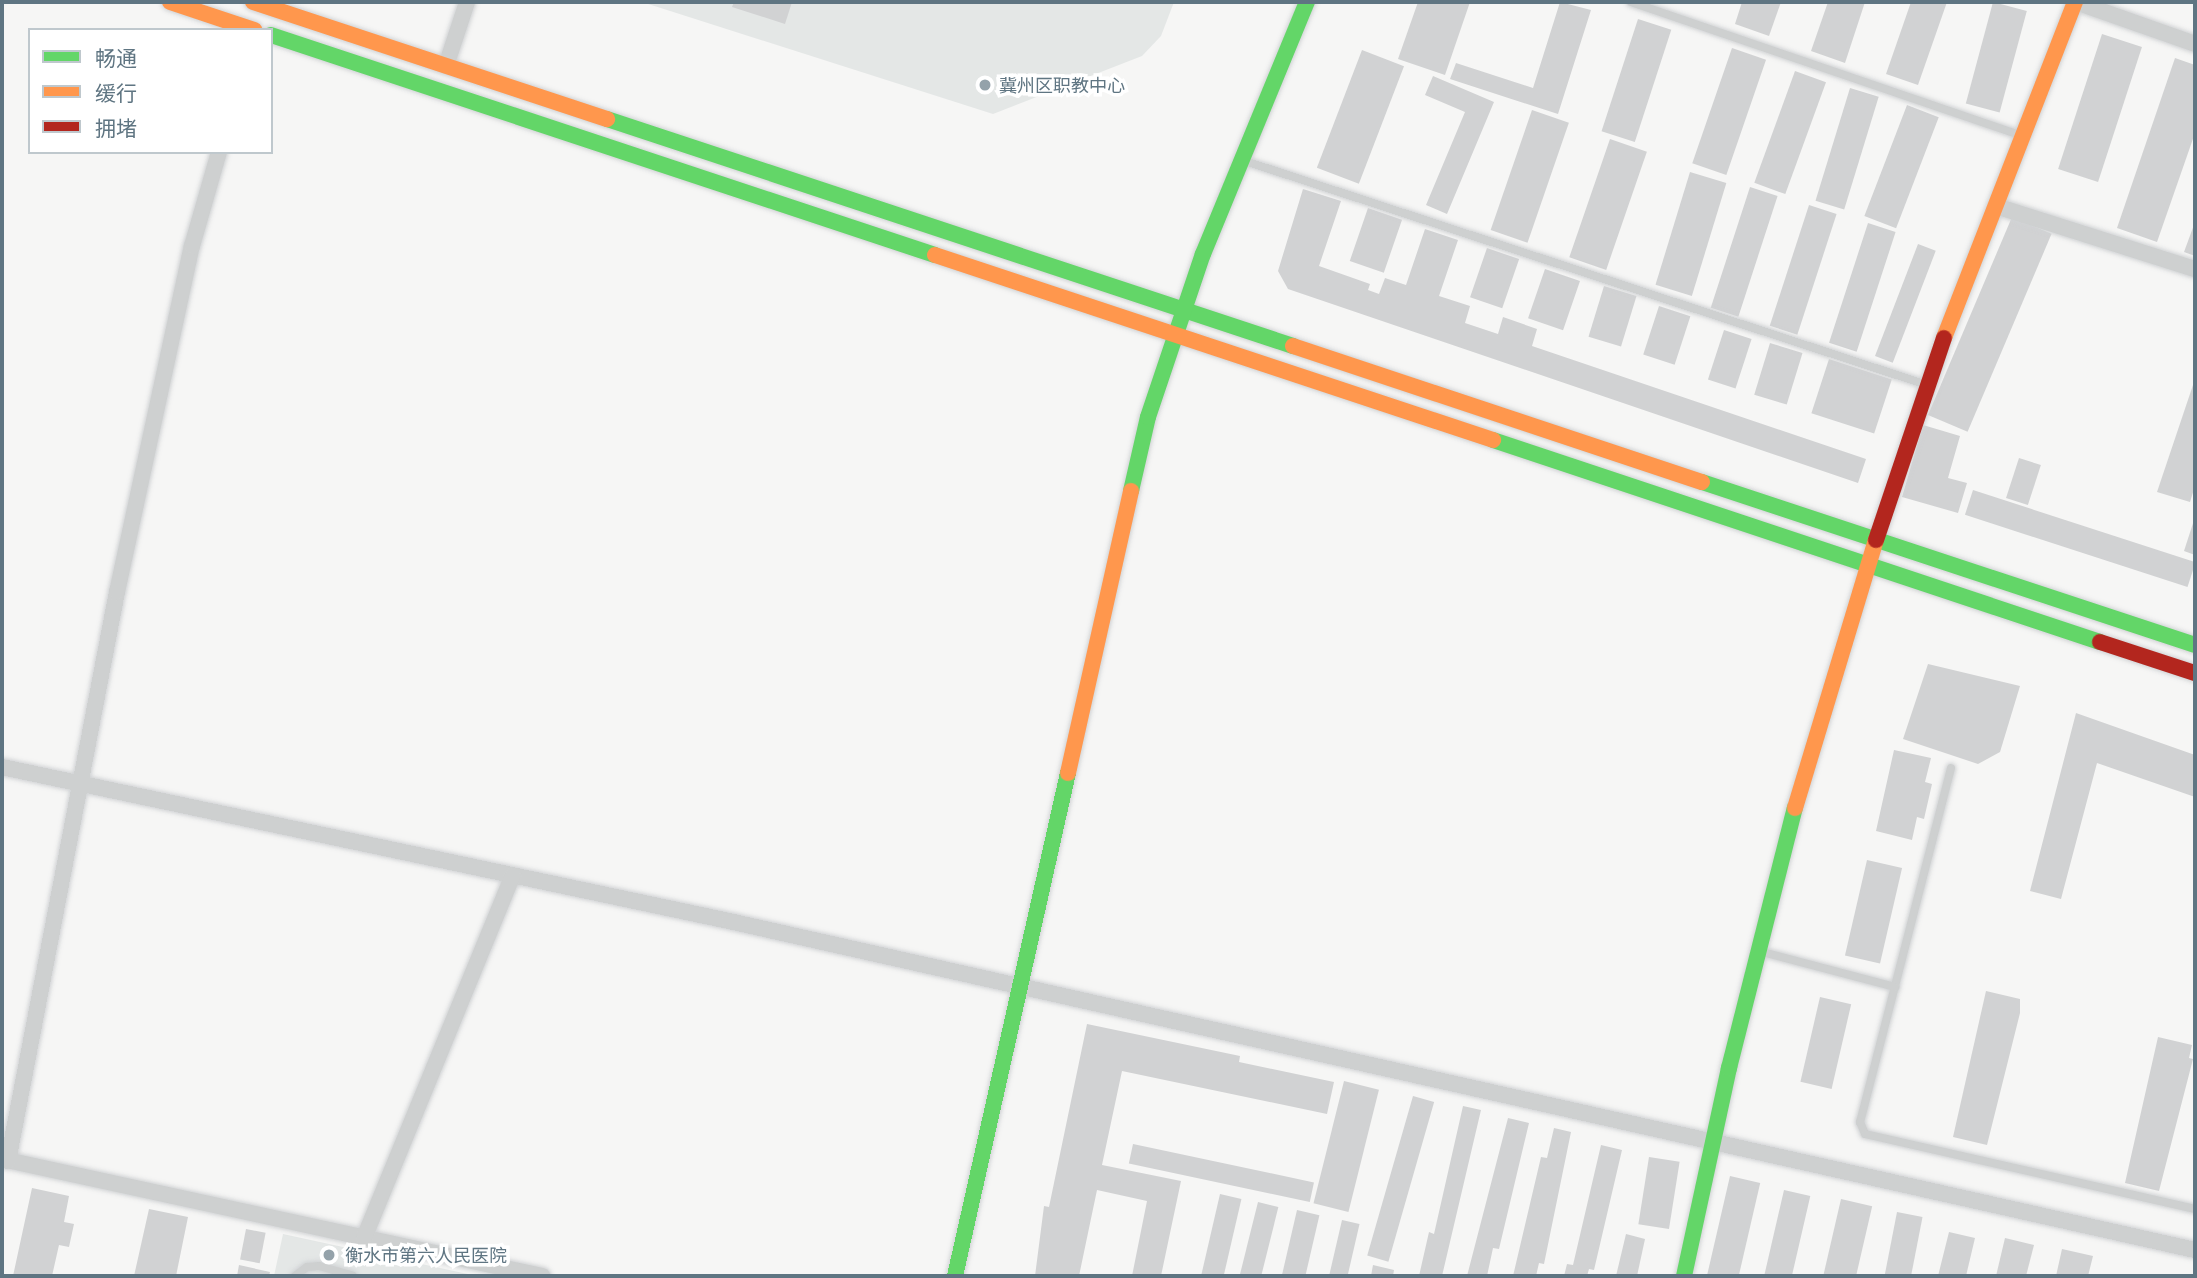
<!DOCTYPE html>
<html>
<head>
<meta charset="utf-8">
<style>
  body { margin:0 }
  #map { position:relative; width:2197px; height:1278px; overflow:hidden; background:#f6f6f5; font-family:"Noto Sans","Noto Sans SC",sans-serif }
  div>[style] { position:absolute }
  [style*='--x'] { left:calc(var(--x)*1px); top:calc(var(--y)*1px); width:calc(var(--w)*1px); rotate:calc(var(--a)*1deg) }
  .built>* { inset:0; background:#e4e7e6 }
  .building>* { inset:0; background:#d1d2d3; transform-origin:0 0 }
  .roads { filter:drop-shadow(0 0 2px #d1d3d5) drop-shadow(0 0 2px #d1d3d5) }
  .lane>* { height:8px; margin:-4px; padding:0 4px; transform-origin:4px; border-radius:4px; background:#ced0d0 }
  .street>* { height:16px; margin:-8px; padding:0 8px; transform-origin:8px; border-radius:8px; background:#ced0d0 }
  .fast>* { height:16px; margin:-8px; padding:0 8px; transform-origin:8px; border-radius:8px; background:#63d668 }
  .slow>* { height:16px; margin:-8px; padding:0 8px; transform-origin:8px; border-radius:8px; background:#ff974d }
  .jam>* { height:16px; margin:-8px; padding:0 8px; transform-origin:8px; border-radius:8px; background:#b3261e }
  .dots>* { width:19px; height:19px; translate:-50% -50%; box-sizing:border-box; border:4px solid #fff; border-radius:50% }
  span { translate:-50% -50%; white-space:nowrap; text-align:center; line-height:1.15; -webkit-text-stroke:7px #fff; paint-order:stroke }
  .poi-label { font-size:18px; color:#5f7582 }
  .left { translate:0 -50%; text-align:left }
  .frame { position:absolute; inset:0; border:4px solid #5f7582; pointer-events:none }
  .legend { position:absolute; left:28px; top:28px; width:245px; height:126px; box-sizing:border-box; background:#fff; border:2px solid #bfc8cd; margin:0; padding:9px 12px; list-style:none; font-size:21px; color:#5f7582 }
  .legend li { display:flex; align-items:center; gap:14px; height:35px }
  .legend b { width:35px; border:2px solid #bfc8cd }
</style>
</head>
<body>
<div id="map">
  <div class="built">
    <div style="clip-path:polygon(642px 2px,1174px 2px,1161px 36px,1142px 56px,993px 114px)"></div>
    <div style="clip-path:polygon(283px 1234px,477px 1276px,274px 1276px)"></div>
  </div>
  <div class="building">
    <div style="clip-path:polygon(734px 2px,792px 2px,785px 24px,732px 7px)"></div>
    <div style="clip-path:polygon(1418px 2px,1470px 2px,1445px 75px,1398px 59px)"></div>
    <div style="clip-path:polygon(1560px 2px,1591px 10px,1558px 114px,1450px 79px,1456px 63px,1533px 88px)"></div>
    <div style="clip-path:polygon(1742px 2px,1781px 2px,1769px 36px,1735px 24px)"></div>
    <div style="clip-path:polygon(1828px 2px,1865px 2px,1845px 63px,1811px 51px)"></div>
    <div style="clip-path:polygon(1911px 2px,1947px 2px,1918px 85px,1886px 74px)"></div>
    <div style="left:1993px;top:2px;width:35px;height:105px;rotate:15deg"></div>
    <div style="left:1638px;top:19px;width:35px;height:118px;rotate:18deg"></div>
    <div style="left:2102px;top:34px;width:42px;height:142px;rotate:18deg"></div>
    <div style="left:1732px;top:48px;width:36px;height:122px;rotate:19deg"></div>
    <div style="left:1362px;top:50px;width:45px;height:126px;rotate:21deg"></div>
    <div style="clip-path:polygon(2175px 58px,2195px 65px,2195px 133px,2157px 242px,2117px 228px)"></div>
    <div style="left:1795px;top:71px;width:33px;height:119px;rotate:20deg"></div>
    <div style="clip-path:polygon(1433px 76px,1494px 102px,1447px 214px,1426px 205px,1465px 112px,1425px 95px)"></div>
    <div style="left:1850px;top:88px;width:30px;height:118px;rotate:17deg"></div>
    <div style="left:1907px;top:105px;width:34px;height:119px;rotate:21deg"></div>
    <div style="left:1532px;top:110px;width:39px;height:127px;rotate:19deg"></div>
    <div style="left:1610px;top:139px;width:39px;height:125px;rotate:19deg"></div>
    <div style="left:1690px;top:172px;width:38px;height:118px;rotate:17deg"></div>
    <div style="left:1750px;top:187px;width:29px;height:127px;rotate:18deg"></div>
    <div style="clip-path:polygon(1303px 189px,1341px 201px,1319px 266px,1370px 284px,1368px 290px,1379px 294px,1385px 278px,1406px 285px,1425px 229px,1458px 240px,1439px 296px,1470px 306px,1465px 323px,1498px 334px,1503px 317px,1537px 329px,1532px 346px,1866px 459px,1858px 483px,1288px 289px,1278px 271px)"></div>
    <div style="left:1809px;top:205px;width:29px;height:127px;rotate:18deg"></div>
    <div style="left:1368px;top:208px;width:36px;height:56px;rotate:19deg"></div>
    <div style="left:2012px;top:217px;width:43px;height:215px;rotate:23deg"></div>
    <div style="clip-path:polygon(2195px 222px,2195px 256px,2184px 252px)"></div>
    <div style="left:1868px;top:223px;width:29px;height:126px;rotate:18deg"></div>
    <div style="left:1918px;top:244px;width:19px;height:120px;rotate:21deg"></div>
    <div style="left:1487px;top:248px;width:34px;height:52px;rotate:19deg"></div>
    <div style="left:1545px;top:269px;width:37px;height:52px;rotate:19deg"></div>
    <div style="left:1604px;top:286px;width:34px;height:53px;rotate:17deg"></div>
    <div style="left:1659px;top:306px;width:33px;height:51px;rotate:18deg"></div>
    <div style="left:1724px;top:330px;width:29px;height:52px;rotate:18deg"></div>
    <div style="left:1770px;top:343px;width:34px;height:54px;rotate:17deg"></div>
    <div style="left:1829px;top:359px;width:66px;height:57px;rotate:18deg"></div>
    <div style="clip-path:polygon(2195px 379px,2195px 486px,2190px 502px,2157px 492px)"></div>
    <div style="clip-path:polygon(1923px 425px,1960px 436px,1948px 478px,1967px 483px,1958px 513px,1902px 497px)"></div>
    <div style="left:2019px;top:458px;width:23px;height:42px;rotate:18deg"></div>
    <div style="left:1973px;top:490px;width:234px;height:26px;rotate:18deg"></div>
    <div style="clip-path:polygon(2195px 517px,2195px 555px,2184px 551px)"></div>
    <div style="clip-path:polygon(1928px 664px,2020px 686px,2000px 752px,1978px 764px,1903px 739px)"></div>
    <div style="clip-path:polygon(2076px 713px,2195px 755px,2195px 797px,2097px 763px,2061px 899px,2030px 891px)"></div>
    <div style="clip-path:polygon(1894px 750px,1931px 758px,1925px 782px,1932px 784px,1924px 819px,1917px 817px,1912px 840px,1876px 831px)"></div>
    <div style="left:1867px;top:860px;width:36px;height:98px;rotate:13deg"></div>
    <div style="clip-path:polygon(1986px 991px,2020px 999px,2020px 1013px,1987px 1145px,1953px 1137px)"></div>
    <div style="left:1820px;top:997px;width:32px;height:87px;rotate:13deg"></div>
    <div style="clip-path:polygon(1087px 1024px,1240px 1056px,1239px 1062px,1334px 1082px,1327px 1114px,1122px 1071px,1102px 1165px,1181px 1181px,1161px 1276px,1132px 1276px,1147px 1201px,1097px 1190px,1079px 1276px,1035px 1276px,1044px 1206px,1049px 1207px)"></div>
    <div style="clip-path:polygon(2158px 1037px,2192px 1045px,2189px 1058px,2193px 1059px,2159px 1191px,2125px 1183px)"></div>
    <div style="left:1344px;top:1081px;width:36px;height:126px;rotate:14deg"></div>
    <div style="left:1413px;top:1096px;width:22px;height:166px;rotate:16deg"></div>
    <div style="clip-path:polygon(1463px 1106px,1481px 1110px,1442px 1276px,1419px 1276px,1429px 1232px,1434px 1234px)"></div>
    <div style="clip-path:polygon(1508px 1118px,1529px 1123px,1499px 1249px,1493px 1248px,1487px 1276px,1467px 1276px)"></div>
    <div style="clip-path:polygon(1554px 1128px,1571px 1132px,1544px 1264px,1539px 1263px,1536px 1276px,1513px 1276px,1541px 1157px,1547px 1158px)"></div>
    <div style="left:1133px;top:1144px;width:185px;height:20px;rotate:12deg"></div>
    <div style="clip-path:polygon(1601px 1145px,1622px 1150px,1594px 1270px,1589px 1269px,1587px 1276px,1564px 1276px,1567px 1264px,1573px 1265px)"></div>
    <div style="left:1649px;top:1157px;width:31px;height:68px;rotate:9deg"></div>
    <div style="left:1730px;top:1176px;width:31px;height:103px;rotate:13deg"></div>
    <div style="clip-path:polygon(32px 1188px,69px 1196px,64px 1222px,74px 1224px,69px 1247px,59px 1245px,52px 1276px,13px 1276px)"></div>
    <div style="left:1784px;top:1190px;width:27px;height:88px;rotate:13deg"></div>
    <div style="left:1220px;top:1194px;width:22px;height:84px;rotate:13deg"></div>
    <div style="left:1841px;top:1199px;width:32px;height:79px;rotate:13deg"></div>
    <div style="left:1258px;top:1202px;width:21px;height:76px;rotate:14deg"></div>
    <div style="clip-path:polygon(149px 1209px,188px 1217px,176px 1276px,134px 1276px)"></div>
    <div style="left:1297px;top:1210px;width:23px;height:68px;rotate:13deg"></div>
    <div style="left:1897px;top:1212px;width:26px;height:66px;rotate:11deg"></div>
    <div style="left:1342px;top:1220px;width:18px;height:58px;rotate:13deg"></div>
    <div style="left:246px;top:1229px;width:20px;height:31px;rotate:11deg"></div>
    <div style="clip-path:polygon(1949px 1232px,1975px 1238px,1966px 1276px,1938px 1276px)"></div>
    <div style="clip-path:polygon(1626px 1234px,1645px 1239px,1637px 1276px,1616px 1276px)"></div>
    <div style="clip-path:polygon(2005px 1238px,2034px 1245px,2026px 1276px,1996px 1276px)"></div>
    <div style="clip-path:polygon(2062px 1249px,2093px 1256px,2088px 1276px,2056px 1276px)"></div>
    <div style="clip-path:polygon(239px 1265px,270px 1272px,269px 1276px,237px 1276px)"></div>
    <div style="clip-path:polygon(1373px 1265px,1394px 1270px,1393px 1276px,1371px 1276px)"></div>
  </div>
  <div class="roads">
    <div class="lane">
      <div style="--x:1631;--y:2;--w:413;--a:18.9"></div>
      <div style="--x:1245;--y:161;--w:715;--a:18.18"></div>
      <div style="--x:1951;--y:768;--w:366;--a:104.4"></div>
      <div style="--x:1860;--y:1122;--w:13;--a:67"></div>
      <div style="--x:1865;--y:1134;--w:338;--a:12.8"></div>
      <div style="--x:1762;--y:952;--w:138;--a:14.7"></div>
      <div style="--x:295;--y:1276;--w:15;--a:-37"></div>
      <div style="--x:307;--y:1267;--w:12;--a:-5"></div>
      <div style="--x:319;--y:1266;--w:35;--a:16"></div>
    </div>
    <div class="street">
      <div style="--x:2076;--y:2;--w:126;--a:19.4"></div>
      <div style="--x:446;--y:66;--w:67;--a:-71.8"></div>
      <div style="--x:1996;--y:206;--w:209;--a:17.6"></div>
      <div style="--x:2;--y:767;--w:743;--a:11.96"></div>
      <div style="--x:729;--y:921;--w:1502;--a:12.65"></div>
      <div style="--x:2;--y:1159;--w:553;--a:12.23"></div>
      <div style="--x:8;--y:1161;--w:579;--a:-79.16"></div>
      <div style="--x:117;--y:592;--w:354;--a:-77.8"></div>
      <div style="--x:192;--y:246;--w:98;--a:-74"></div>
      <div style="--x:364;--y:1238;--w:392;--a:-67.7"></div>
    </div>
    <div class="fast">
      <div style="--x:271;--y:35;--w:699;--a:18.33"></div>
      <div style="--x:607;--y:119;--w:723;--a:18.31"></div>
      <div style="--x:1493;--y:440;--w:640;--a:18.41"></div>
      <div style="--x:1702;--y:482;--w:519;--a:18.3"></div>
      <div style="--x:1131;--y:491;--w:76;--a:-77.1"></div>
      <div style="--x:1148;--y:417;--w:172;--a:-71.4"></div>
      <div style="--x:1203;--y:254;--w:273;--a:-67.6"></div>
      <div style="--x:955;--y:1276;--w:516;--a:-77.34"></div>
      <div style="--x:1684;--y:1276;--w:213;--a:-77.8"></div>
      <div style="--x:1729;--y:1068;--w:268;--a:-75.8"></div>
    </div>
    <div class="slow">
      <div style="--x:170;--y:2;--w:89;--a:18.4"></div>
      <div style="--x:253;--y:2;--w:373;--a:18.3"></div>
      <div style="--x:935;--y:255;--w:588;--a:18.34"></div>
      <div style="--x:1944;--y:338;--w:361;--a:-68.7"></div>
      <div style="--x:1293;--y:346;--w:431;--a:18.4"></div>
      <div style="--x:1068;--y:773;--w:289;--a:-77.4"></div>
      <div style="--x:1795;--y:808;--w:280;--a:-73.2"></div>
    </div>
    <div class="jam">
      <div style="--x:1876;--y:540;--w:213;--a:-71.4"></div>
      <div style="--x:2100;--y:642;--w:100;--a:18.1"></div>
    </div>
  </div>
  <div class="dots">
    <div style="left:985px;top:85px;background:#94a2aa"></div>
    <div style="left:329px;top:1255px;background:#94a2aa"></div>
  </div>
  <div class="poi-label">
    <span class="left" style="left:999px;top:85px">冀州区职教中心</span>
    <span class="left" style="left:345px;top:1255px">衡水市第六人民医院</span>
  </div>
  <div class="frame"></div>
  <ul class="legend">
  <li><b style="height:9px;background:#63d668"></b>畅通</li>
  <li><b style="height:9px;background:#ff974d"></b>缓行</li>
  <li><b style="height:9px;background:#b3261e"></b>拥堵</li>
  </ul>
</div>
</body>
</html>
